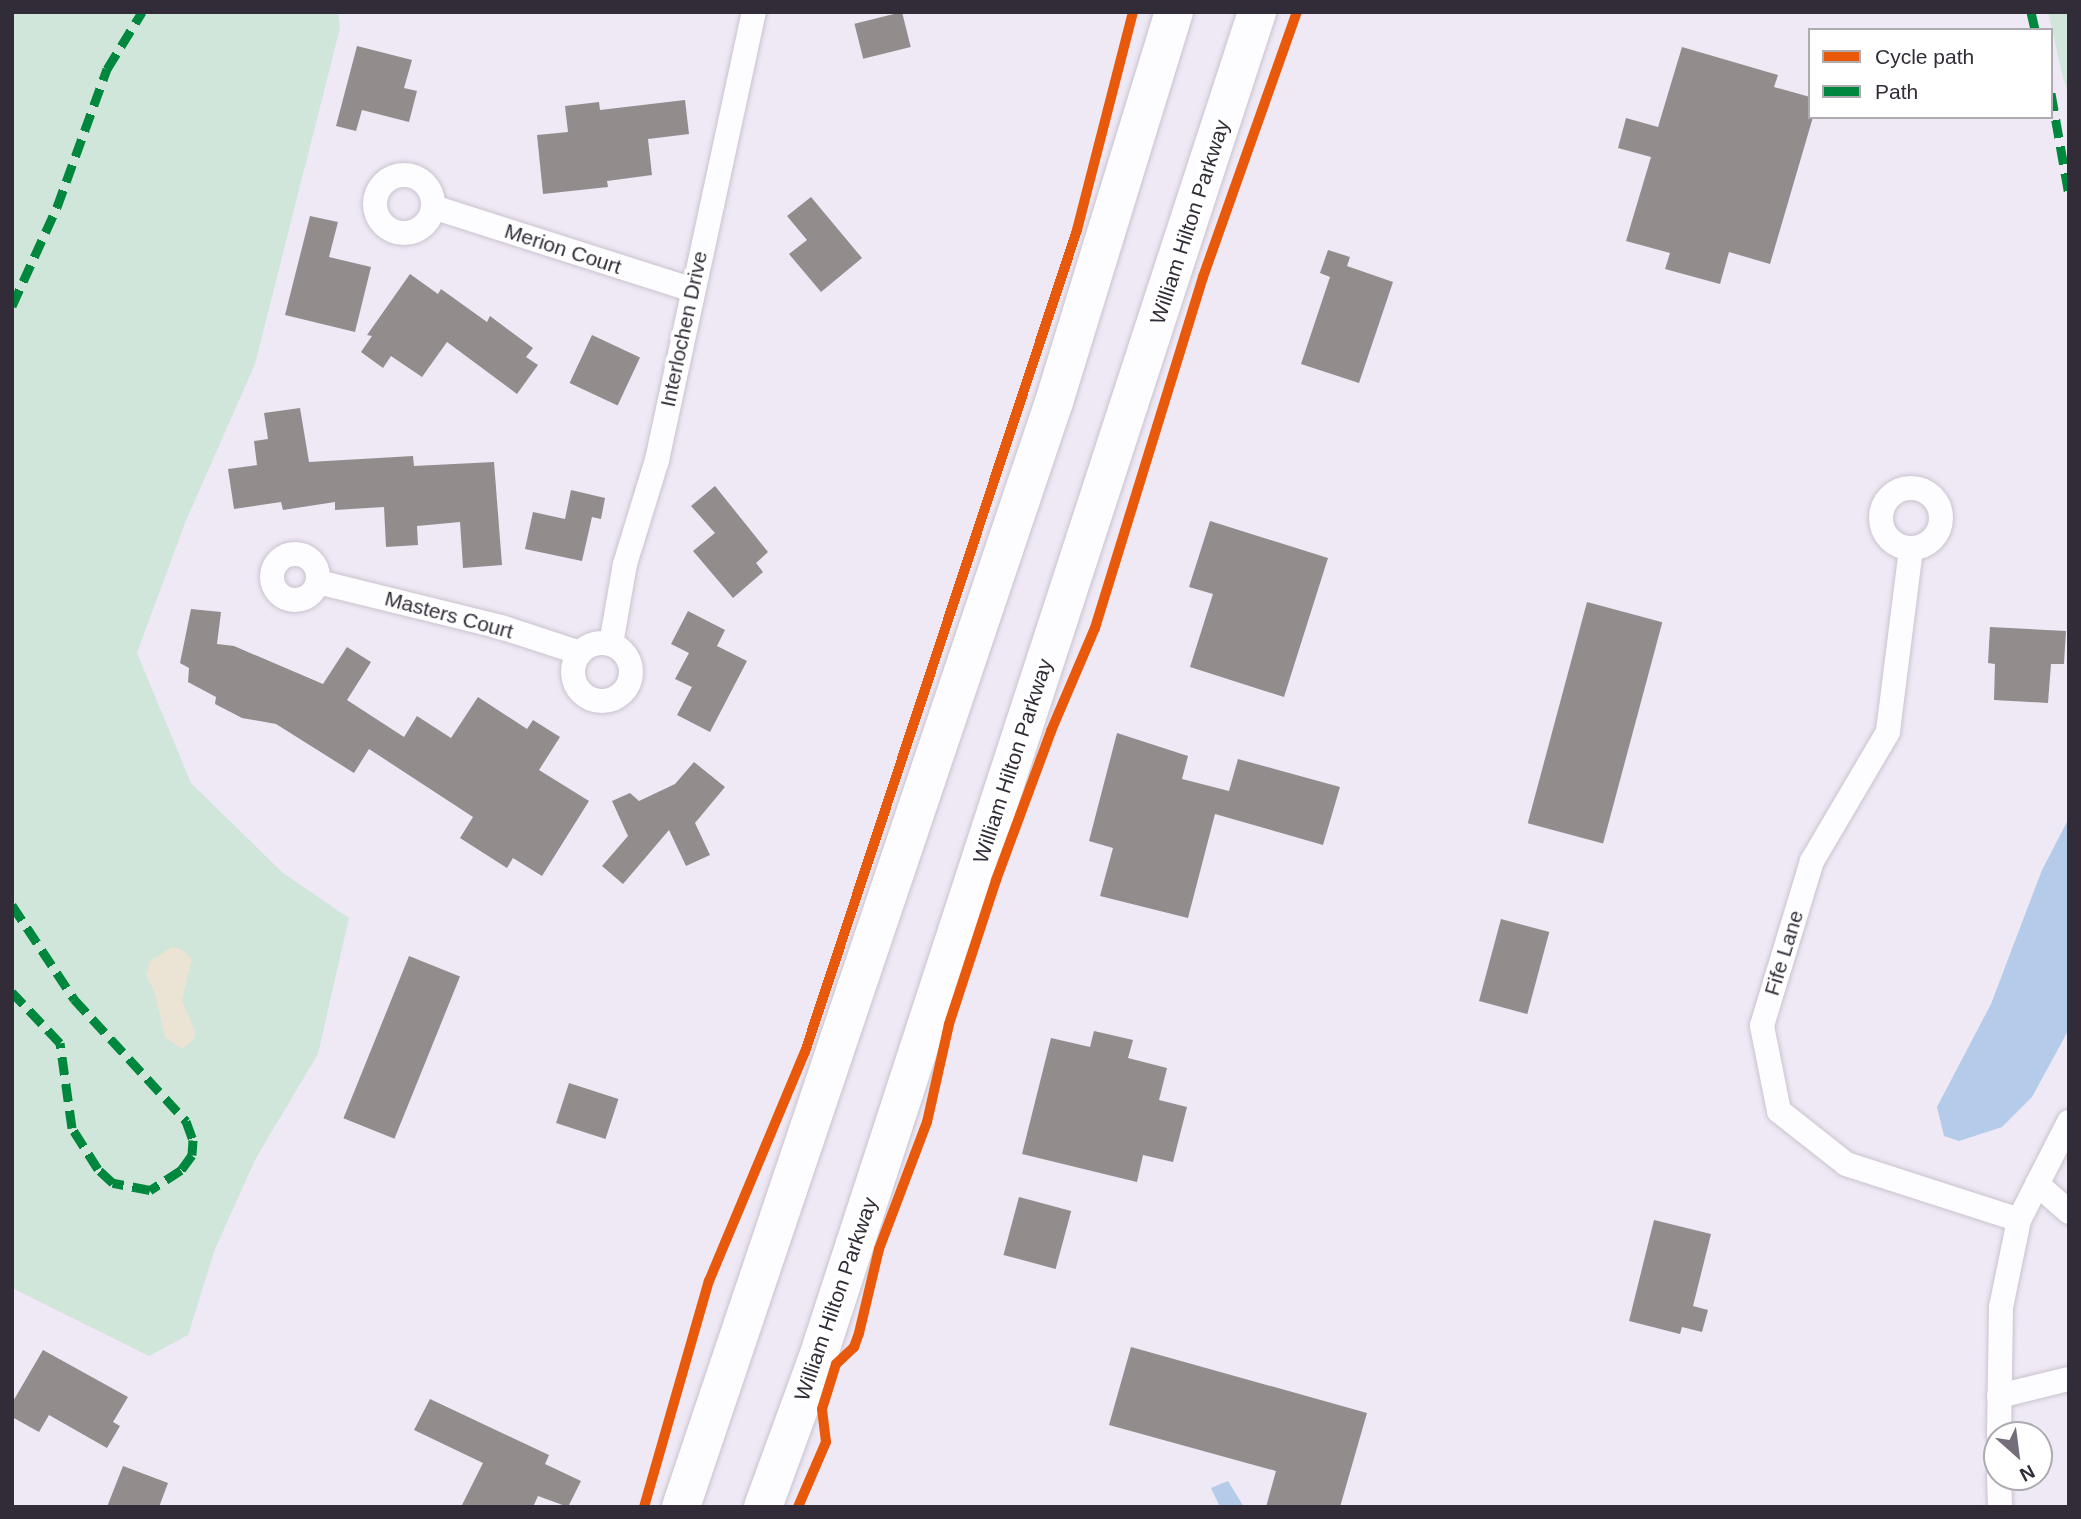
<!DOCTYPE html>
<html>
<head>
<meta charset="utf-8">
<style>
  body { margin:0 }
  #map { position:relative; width:2081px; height:1519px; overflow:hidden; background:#efe8f5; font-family:Helvetica,sans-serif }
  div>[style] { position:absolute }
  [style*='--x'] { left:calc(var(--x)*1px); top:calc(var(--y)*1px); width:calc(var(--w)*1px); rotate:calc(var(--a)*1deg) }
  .green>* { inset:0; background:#d1e6db }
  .sand>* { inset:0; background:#ebe3d4 }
  .water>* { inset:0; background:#b4cbe9 }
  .building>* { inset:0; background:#938c8d; transform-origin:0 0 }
  .roads { filter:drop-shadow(0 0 2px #c9c3ce) drop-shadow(0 0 2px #c9c3ce) }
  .minor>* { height:24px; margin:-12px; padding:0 12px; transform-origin:12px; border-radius:12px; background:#fdfcfe }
  .minor>.ring { margin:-12px; padding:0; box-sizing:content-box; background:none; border:24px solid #fdfcfe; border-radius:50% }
  .trunk>* { height:38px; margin:-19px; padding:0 19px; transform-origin:19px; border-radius:19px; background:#fdfcfe }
  .quiet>* { height:9px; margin-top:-4.5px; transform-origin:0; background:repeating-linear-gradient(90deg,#00873e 0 18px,transparent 0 27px) }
  .cycleway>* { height:10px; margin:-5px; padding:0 5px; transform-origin:5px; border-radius:5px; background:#e8590c }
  span { translate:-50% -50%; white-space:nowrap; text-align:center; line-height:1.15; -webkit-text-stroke:7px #fff; paint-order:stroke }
  .street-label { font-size:21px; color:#322c38 }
  .frame { position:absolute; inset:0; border:14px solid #322c38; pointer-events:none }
  .legend { position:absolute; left:1808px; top:28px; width:245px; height:91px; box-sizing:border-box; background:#fff; border:2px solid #adabaf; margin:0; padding:9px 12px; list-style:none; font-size:21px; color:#322c38 }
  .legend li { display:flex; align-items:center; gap:14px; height:35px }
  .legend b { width:35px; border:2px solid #adabaf }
  .north { position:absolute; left:1983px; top:1421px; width:70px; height:70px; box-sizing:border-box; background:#fff; border:2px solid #adabaf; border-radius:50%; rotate:152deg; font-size:19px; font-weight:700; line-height:28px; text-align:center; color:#322c38 }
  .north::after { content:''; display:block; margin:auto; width:24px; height:32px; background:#746e7a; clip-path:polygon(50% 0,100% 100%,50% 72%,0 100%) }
</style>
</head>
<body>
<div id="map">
  <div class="green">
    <div style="clip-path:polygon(12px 12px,338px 12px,340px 28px,255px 364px,185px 523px,137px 653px,191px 783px,283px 873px,349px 918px,318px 1054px,256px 1158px,215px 1249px,188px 1335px,149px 1356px,12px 1288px)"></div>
    <div style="clip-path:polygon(2048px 12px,2069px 12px,2069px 95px,2063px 78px)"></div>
  </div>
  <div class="sand">
    <div style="clip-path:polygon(172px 947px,181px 949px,192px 959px,182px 1000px,195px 1032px,193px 1041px,182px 1049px,165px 1037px,154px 990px,146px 976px,150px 961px)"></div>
  </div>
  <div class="water">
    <div style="clip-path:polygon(2069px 818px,2069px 1029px,2032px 1097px,2002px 1127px,1959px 1141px,1944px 1136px,1937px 1107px,1991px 1004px,2042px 870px)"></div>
    <div style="clip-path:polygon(1228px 1481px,1242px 1504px,1243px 1507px,1220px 1507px,1211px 1488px)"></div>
  </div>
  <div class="building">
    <div style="left:902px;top:12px;width:36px;height:49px;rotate:76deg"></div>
    <div style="clip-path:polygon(357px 46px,412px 60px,404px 88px,417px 91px,409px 122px,362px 110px,356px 131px,336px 126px)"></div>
    <div style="clip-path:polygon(1682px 47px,1778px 75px,1774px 87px,1810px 97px,1810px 117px,1813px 117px,1770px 264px,1729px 252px,1720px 284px,1665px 269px,1670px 253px,1626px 241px,1651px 157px,1618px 148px,1626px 118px,1658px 127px)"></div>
    <div style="clip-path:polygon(685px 100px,689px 134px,648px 139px,652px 175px,607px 181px,608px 187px,543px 194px,537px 135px,568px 132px,565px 106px,599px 102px,600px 110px)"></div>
    <div style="clip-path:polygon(811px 197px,862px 258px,821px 292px,789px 254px,807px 240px,787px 216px)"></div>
    <div style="clip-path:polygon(310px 216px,338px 222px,329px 257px,371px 267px,355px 332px,285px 315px)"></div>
    <div style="clip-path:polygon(1328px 250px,1350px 257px,1347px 266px,1393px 282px,1359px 383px,1301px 364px,1330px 277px,1320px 273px)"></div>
    <div style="clip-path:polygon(410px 274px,438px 294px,441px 289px,487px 322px,490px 316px,533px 348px,526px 357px,538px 365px,517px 394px,447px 342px,422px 377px,391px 356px,383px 368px,361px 352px,372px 336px,367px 335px)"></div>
    <div style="left:592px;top:335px;width:53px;height:53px;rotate:25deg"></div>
    <div style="clip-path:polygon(300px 408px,309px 462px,413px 456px,414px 466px,494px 462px,502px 565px,463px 568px,460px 522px,417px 526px,418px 545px,386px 547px,384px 507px,335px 510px,335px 502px,283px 510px,281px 502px,234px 509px,228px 469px,257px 465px,254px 441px,268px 439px,264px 413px)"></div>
    <div style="clip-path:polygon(715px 486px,768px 552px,756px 563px,763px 572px,733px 598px,693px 551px,715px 533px,691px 506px)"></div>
    <div style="clip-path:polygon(571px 490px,605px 498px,601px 519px,592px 517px,582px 561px,525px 549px,533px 512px,565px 519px)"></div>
    <div style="clip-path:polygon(1210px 521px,1328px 558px,1284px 697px,1190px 667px,1213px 594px,1189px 587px)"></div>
    <div style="left:1587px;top:602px;width:78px;height:229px;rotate:15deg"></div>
    <div style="clip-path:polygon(191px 609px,221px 612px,217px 644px,234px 646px,323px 684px,347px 647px,371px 662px,347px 700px,404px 737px,417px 716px,451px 738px,478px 697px,527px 729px,533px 720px,560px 737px,539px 770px,589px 801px,542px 876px,513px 858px,507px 868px,460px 838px,473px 817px,369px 749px,354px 773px,276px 724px,242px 718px,215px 704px,216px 697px,188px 682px,189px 668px,180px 663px)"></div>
    <div style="clip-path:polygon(688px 611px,725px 630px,717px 646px,747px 661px,710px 732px,677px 715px,692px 687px,675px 679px,689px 653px,671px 644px)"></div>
    <div style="clip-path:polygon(1990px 627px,2066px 631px,2064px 664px,2051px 664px,2048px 703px,1994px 700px,1995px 664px,1988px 663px)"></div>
    <div style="clip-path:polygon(1117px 733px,1188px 756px,1182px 779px,1229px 791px,1238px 759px,1340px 787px,1323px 845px,1215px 814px,1188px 918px,1100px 896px,1113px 848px,1089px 841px)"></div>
    <div style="clip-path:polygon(694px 762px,725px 787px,695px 823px,710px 855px,686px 866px,669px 830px,623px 884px,602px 866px,628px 836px,612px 801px,630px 793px,639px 801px,675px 784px)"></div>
    <div style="left:1501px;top:919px;width:50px;height:85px;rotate:15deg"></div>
    <div style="left:409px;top:956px;width:55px;height:175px;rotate:22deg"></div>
    <div style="clip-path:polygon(1094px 1031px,1133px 1040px,1128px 1058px,1167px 1068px,1159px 1100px,1187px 1107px,1173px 1162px,1143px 1155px,1137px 1182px,1022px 1154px,1051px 1038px,1090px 1047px)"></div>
    <div style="left:569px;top:1083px;width:52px;height:42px;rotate:18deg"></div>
    <div style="left:1019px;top:1197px;width:54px;height:60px;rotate:15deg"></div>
    <div style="clip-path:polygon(1654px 1220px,1711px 1234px,1693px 1306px,1708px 1310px,1702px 1332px,1682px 1327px,1680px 1334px,1629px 1321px)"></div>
    <div style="clip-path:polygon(1131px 1347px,1367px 1413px,1340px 1507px,1266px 1507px,1276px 1471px,1109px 1425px)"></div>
    <div style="clip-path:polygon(43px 1350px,128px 1397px,113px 1422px,120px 1426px,107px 1448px,49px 1415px,39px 1432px,12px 1417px,12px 1403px)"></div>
    <div style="clip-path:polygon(430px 1399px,549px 1455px,545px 1464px,581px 1481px,568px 1507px,538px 1496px,533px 1507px,461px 1507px,483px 1463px,414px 1430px)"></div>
    <div style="clip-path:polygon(123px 1466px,168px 1483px,159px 1507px,107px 1507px)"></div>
  </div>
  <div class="roads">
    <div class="minor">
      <div class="ring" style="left:375px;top:175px;width:34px;height:34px"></div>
      <div style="--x:433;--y:207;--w:273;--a:17.7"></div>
      <div class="ring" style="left:1881px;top:488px;width:36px;height:36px"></div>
      <div style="--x:1911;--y:549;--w:184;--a:97.2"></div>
      <div style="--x:1888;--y:732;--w:150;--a:120.5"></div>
      <div style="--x:1812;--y:861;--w:172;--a:106.9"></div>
      <div style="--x:1762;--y:1026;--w:87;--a:78.7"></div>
      <div style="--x:1779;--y:1111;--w:85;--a:38.3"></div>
      <div style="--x:1846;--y:1164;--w:182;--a:17.9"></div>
      <div class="ring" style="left:272px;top:554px;width:22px;height:22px"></div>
      <div style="--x:318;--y:582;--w:188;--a:13.8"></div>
      <div style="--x:501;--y:627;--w:83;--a:18.2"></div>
      <div class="ring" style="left:573px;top:643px;width:34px;height:34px"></div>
      <div style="--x:611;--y:644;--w:81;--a:-80.1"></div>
      <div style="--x:625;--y:564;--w:109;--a:-72.9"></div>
      <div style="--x:657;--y:460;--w:458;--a:-77.8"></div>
      <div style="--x:2037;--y:1184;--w:43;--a:41.2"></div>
      <div style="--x:1999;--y:1396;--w:72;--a:-13.7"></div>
      <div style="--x:1999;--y:1435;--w:128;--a:-89.1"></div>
      <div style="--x:2001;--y:1307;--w:89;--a:-78.3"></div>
      <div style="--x:2019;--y:1220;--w:110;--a:-63"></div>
      <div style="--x:1999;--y:1477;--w:30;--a:88"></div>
    </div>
    <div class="trunk">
      <div style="--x:681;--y:1507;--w:1166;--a:-71.35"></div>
      <div style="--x:1054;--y:402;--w:408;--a:-72.9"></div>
      <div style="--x:763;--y:1507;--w:160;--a:-69.9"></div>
      <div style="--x:818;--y:1357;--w:1415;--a:-71.92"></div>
    </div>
  </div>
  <div class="quiet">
    <div style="--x:2031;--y:12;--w:18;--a:77"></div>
    <div style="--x:2051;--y:93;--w:104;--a:80"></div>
    <div style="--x:12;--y:306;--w:109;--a:-65.6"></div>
    <div style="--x:57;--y:207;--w:147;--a:-70.1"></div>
    <div style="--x:107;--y:69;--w:67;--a:-58.4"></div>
    <div style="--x:12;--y:905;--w:113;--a:56.6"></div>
    <div style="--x:74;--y:999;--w:166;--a:47.4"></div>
    <div style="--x:186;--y:1121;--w:20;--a:70"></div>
    <div style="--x:193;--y:1140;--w:15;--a:94"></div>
    <div style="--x:192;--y:1155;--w:19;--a:126"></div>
    <div style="--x:181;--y:1170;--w:37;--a:147"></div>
    <div style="--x:150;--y:1190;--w:38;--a:-169"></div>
    <div style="--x:113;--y:1183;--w:21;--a:-137"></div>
    <div style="--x:98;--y:1169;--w:49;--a:-122.4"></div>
    <div style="--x:72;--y:1128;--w:86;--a:-98"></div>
    <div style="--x:60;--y:1043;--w:70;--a:-133.3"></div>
  </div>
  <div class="cycleway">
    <div style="--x:644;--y:1507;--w:235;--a:-74"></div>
    <div style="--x:709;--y:1281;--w:248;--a:-67.3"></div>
    <div style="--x:805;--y:1052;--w:866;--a:-71.69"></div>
    <div style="--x:1077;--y:230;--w:225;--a:-75.6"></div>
    <div style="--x:798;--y:1507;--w:71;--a:-66.7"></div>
    <div style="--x:826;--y:1442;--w:33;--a:-97"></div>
    <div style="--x:822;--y:1409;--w:47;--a:-72.7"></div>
    <div style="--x:836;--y:1364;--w:25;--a:-43"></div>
    <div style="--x:854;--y:1347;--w:15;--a:-70"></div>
    <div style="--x:859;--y:1333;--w:86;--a:-76.6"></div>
    <div style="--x:879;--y:1249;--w:136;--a:-69.3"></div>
    <div style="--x:927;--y:1122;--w:100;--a:-77.3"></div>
    <div style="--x:949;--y:1024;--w:151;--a:-71.9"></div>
    <div style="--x:996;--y:880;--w:159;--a:-69.7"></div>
    <div style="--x:1051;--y:731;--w:112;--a:-66.9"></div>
    <div style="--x:1095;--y:628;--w:367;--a:-72.9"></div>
    <div style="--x:1203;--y:277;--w:281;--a:-70.5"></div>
  </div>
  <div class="street-label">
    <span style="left:1190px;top:222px;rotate:-72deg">William Hilton Parkway</span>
    <span style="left:563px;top:249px;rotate:18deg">Merion Court</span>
    <span style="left:684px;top:329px;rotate:-78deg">Interlochen Drive</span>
    <span style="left:449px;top:615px;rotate:15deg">Masters Court</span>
    <span style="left:1013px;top:761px;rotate:-72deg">William Hilton Parkway</span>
    <span style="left:1784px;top:953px;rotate:-73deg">Fife Lane</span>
    <span style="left:836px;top:1299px;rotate:-71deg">William Hilton Parkway</span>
  </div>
  <div class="frame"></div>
  <ul class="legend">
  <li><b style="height:9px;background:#e8590c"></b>Cycle path</li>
  <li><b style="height:9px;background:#00873e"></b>Path</li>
  </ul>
  <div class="north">N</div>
</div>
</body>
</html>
